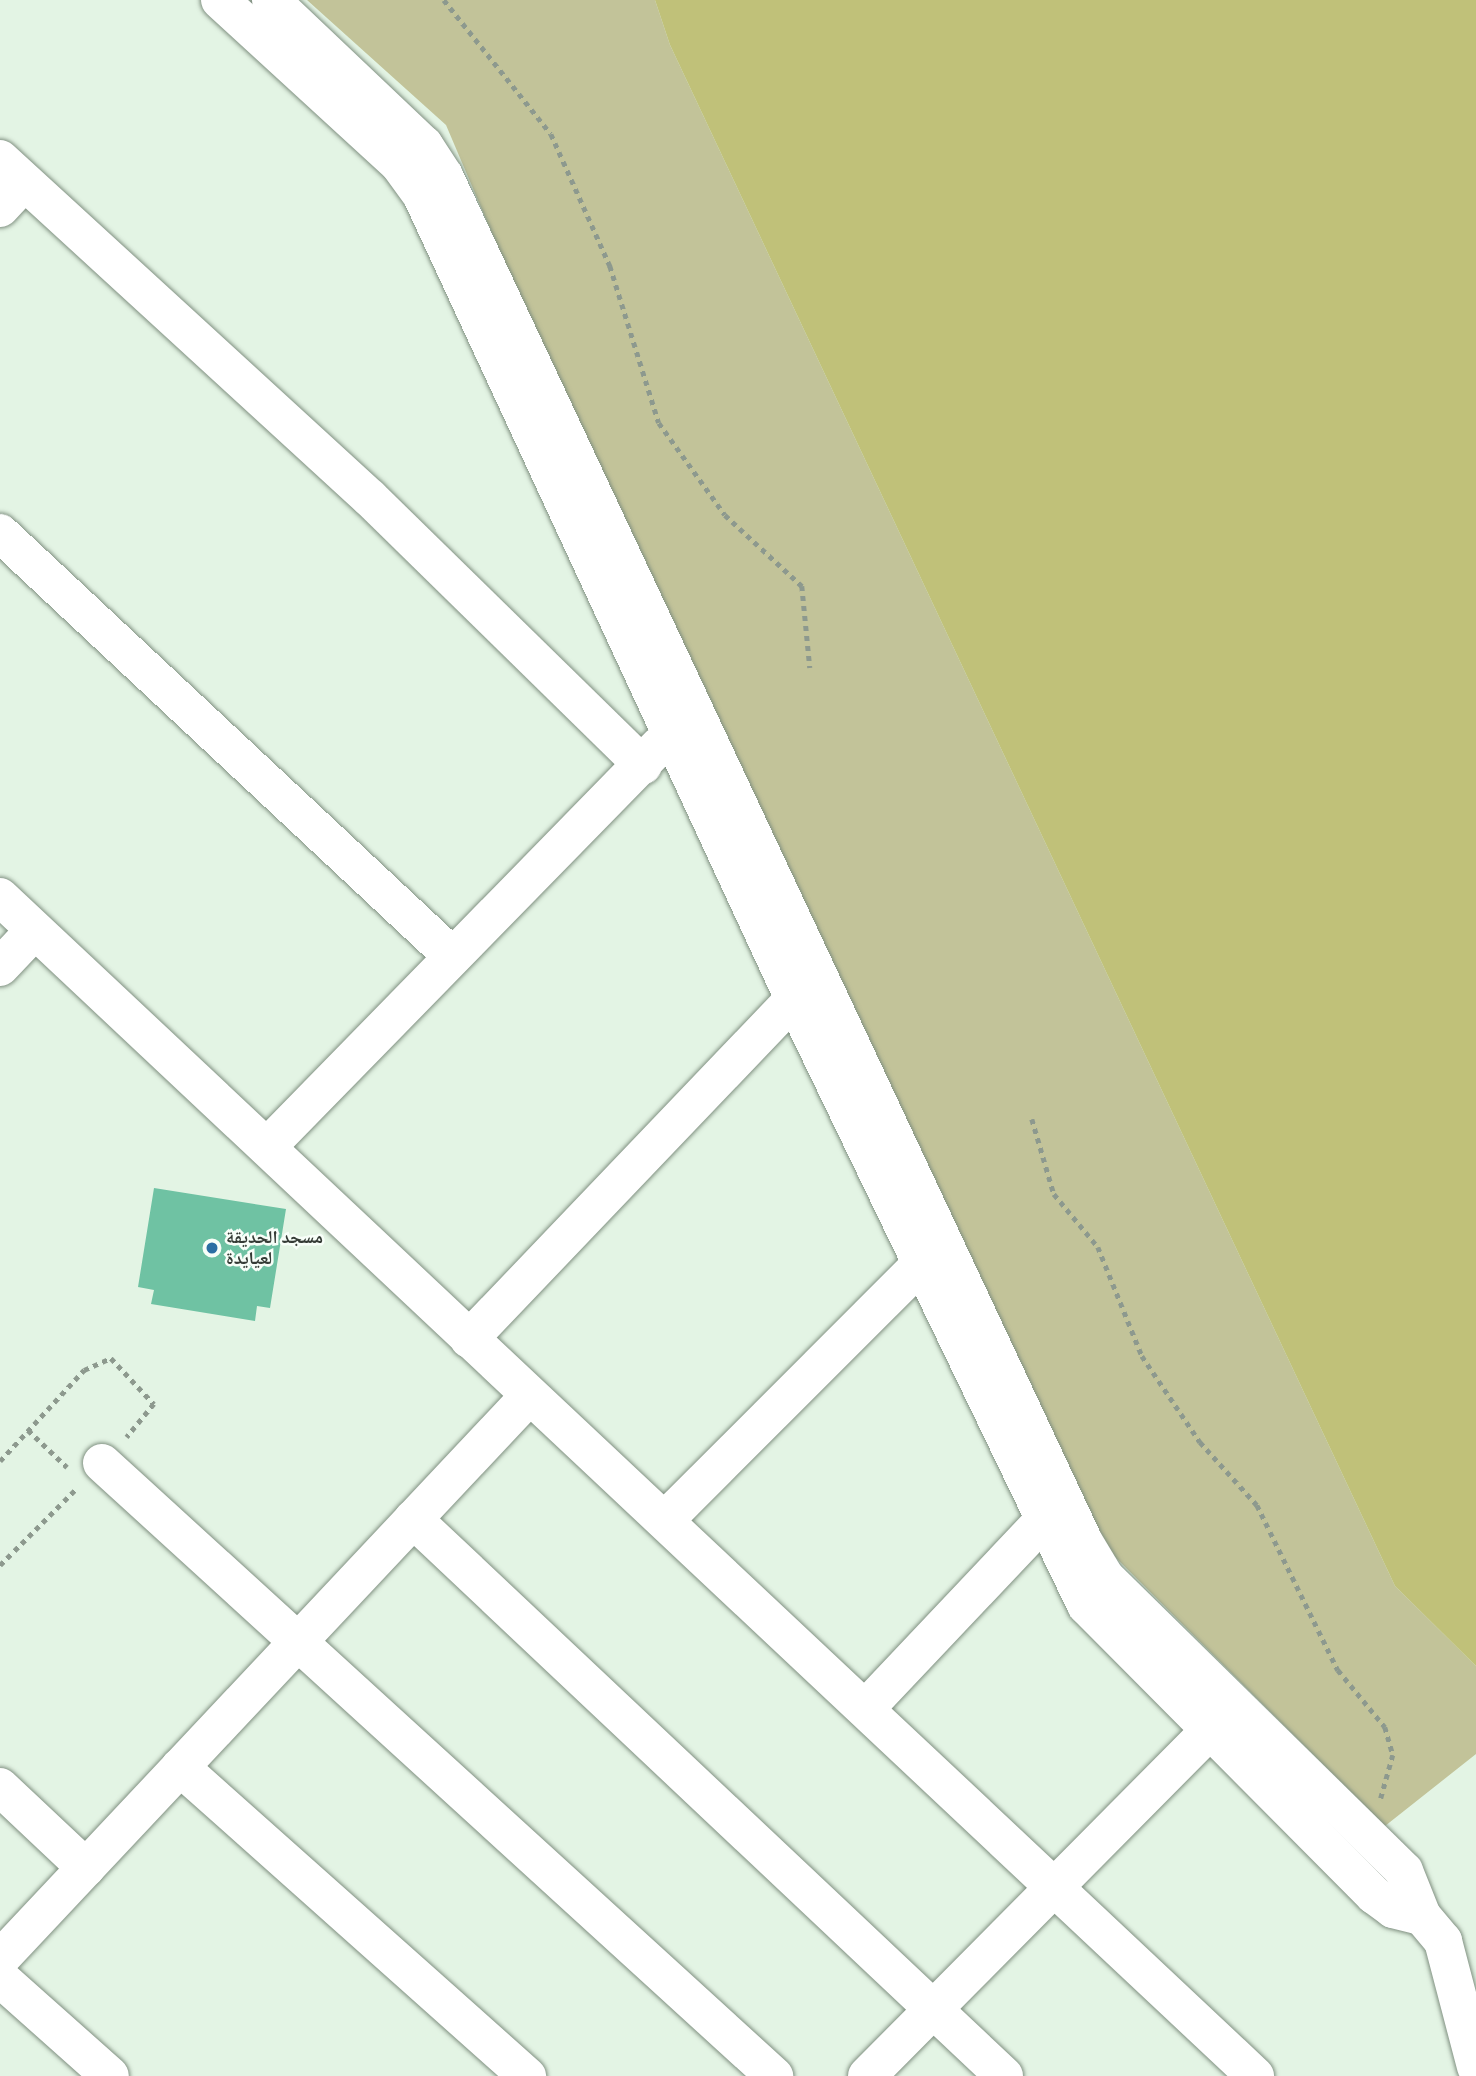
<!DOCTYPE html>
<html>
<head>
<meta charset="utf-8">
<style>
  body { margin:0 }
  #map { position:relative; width:1476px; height:2076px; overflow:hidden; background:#e3f4e4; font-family:Signika,"Noto Naskh Arabic",sans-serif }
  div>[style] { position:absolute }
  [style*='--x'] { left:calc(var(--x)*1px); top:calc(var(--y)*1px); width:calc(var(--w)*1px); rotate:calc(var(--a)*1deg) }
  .green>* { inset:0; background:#c2c399 }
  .forest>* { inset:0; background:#c0c179 }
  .building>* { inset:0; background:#6fc2a3 }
  .path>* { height:4.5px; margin-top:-2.25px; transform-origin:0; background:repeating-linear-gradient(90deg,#8d998e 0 5px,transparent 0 10px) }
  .roads { filter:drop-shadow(0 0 2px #809081) drop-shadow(0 0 2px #809081) }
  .minor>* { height:38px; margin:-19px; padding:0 19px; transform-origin:19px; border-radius:19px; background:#fff }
  .dots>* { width:19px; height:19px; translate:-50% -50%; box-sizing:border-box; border:4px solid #f7fef8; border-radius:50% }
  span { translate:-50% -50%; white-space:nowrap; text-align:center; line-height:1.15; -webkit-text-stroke:5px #f7fef8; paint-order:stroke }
  .poi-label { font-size:18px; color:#343b35; font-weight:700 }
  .left { translate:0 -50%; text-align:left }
</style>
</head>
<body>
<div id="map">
  <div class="green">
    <div style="clip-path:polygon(307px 0,655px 0,670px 45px,1395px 1586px,1476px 1666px,1476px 1754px,1385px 1826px,1094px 1536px,667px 645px,446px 125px)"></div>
  </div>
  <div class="forest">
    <div style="clip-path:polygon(655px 0,1476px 0,1476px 1666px,1395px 1586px,670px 45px)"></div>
  </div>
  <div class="building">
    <div style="clip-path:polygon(154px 1188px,286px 1209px,270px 1308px,257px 1306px,255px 1321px,151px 1304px,154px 1290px,138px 1287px)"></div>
  </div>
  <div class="path">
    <div style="--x:444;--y:0;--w:171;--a:51.4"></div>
    <div style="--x:551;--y:134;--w:145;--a:65.9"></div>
    <div style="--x:610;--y:266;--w:164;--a:72.7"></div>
    <div style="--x:659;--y:423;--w:113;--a:54.3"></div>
    <div style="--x:725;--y:515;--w:105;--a:42.7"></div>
    <div style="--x:802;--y:586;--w:82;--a:84.4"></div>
    <div style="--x:1032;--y:1119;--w:78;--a:73.7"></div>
    <div style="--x:1054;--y:1194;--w:69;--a:50.3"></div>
    <div style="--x:1098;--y:1247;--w:118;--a:68"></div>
    <div style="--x:1142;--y:1356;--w:104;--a:56"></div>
    <div style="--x:1200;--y:1442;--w:85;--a:47.9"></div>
    <div style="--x:1257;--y:1505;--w:184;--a:63.9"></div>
    <div style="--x:1338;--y:1670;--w:74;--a:50.5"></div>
    <div style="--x:1385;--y:1727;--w:29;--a:74"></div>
    <div style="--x:1393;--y:1755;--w:45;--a:105.6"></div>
    <div style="--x:28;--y:1430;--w:54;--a:43.5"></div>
    <div style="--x:0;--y:1461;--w:124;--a:-47.3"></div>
    <div style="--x:84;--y:1370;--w:30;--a:-24"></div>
    <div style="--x:111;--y:1358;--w:63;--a:46.9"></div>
    <div style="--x:154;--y:1404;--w:43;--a:129.3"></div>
    <div style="--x:0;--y:1565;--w:109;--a:-45"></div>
  </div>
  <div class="roads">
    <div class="minor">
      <div style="--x:220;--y:0;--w:243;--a:42.5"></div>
      <div style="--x:399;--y:164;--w:39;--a:54"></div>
      <div style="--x:422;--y:196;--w:885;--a:65.14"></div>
      <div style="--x:794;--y:999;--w:673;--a:64.27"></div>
      <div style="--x:1086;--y:1605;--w:409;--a:45.2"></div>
      <div style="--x:1374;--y:1895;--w:24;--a:36"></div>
      <div style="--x:1393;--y:1909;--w:30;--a:14"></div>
      <div style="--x:271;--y:0;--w:211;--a:43.5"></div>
      <div style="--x:424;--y:145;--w:37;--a:57"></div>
      <div style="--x:444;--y:176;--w:1508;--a:64.9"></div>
      <div style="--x:1084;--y:1542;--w:41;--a:59"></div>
      <div style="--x:1105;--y:1577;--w:419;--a:44.5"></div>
      <div style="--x:1404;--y:1871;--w:48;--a:68.2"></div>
      <div style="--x:1422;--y:1916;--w:33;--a:50"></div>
      <div style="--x:1443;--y:1941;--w:130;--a:75.3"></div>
      <div style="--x:0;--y:159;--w:502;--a:42.5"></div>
      <div style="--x:370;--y:498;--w:382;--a:44.4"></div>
      <div style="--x:0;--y:208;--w:35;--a:-47"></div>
      <div style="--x:0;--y:533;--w:618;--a:43.1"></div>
      <div style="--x:0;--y:897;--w:1722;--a:43.21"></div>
      <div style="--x:0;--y:967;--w:50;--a:-46.6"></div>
      <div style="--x:267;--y:1147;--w:562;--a:-45.65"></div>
      <div style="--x:469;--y:1339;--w:495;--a:-46.3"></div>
      <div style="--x:102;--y:1463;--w:910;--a:42.37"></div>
      <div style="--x:413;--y:1519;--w:812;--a:43.3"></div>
      <div style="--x:665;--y:1520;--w:386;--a:-45"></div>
      <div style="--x:867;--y:1707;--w:281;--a:-46.6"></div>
      <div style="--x:180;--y:1767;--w:465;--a:41.7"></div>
      <div style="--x:0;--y:1787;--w:118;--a:43.3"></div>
      <div style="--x:0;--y:1959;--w:773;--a:-46.78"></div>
      <div style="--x:0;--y:1978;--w:147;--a:41.7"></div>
      <div style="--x:867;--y:2076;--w:508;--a:-45.24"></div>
    </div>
  </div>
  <div class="dots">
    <div style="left:212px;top:1248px;background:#2b6ea3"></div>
  </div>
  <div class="poi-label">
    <span class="left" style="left:226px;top:1248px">مسجد الحديقة<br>لعيايدة</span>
  </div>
</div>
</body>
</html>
